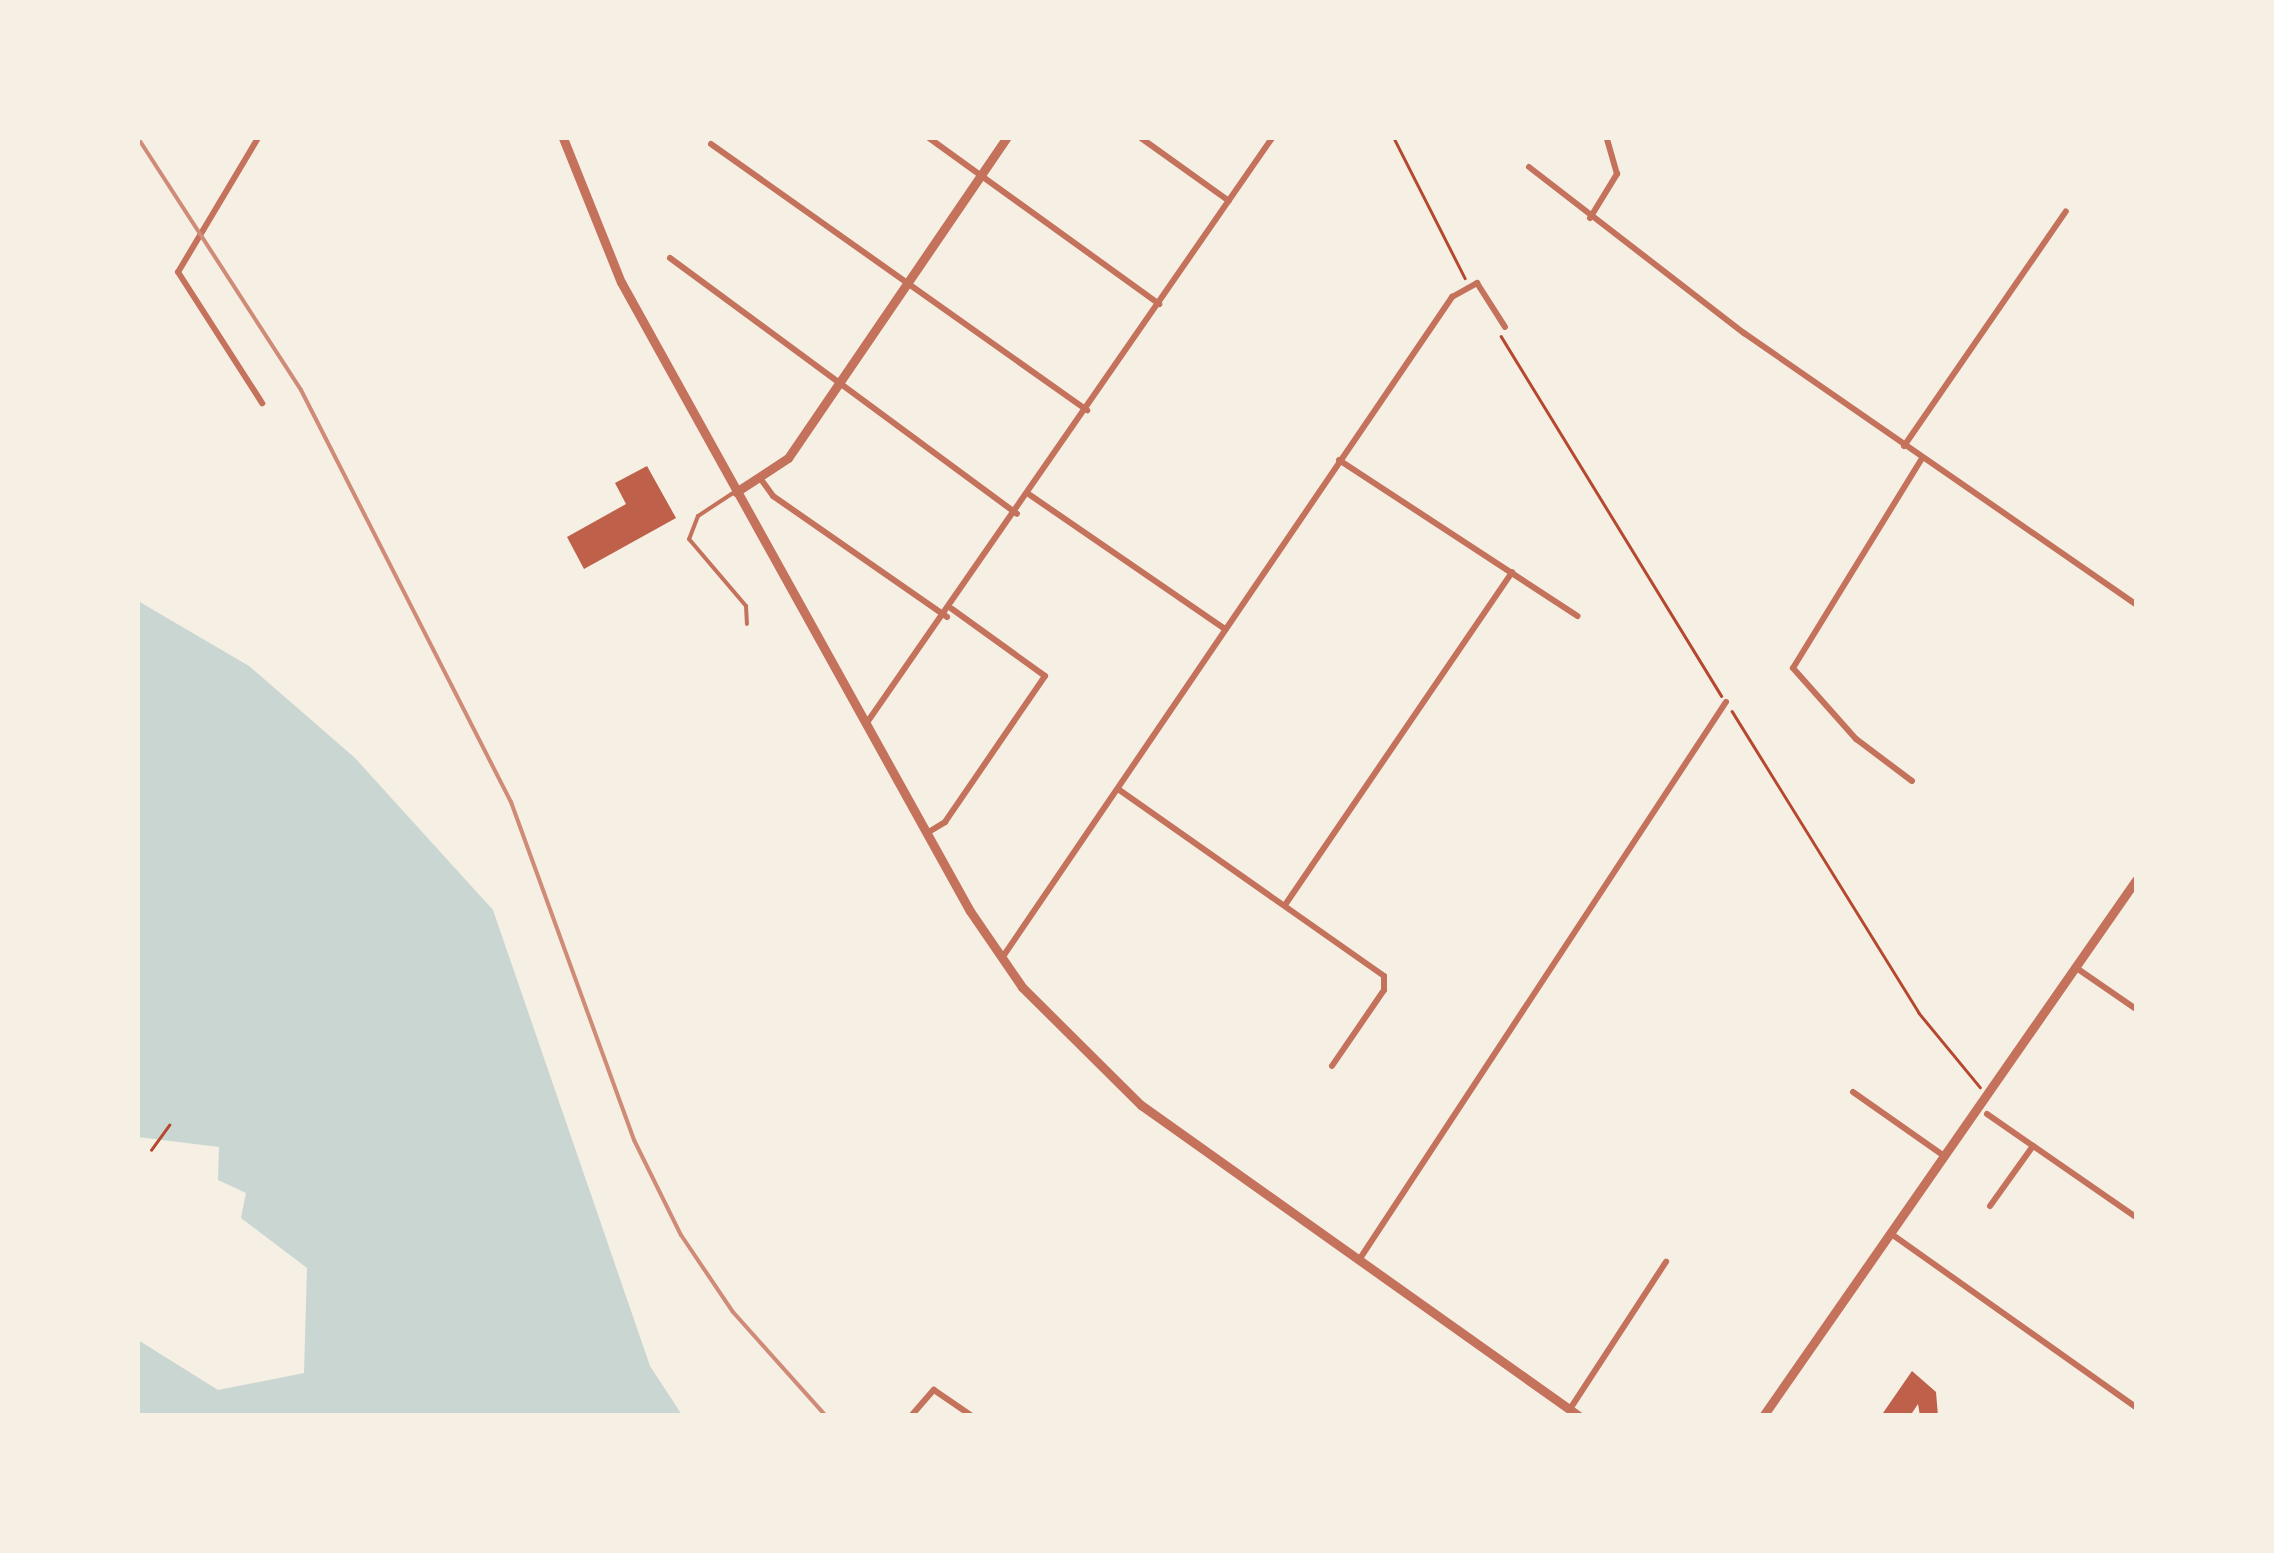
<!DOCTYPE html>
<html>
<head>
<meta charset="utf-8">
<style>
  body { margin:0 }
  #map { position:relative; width:2274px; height:1553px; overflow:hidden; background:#f6efe4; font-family:Lato,sans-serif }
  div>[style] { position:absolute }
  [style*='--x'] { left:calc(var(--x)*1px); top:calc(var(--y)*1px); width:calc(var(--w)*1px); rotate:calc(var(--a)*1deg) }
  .water>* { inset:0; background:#c9d6d2 }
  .building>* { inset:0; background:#bf614a }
  .path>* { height:2.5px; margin:-1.25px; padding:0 1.25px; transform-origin:1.25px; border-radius:1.25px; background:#b5482f }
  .service>* { height:4px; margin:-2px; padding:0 2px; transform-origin:2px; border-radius:2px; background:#c5725c }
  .minor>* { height:6px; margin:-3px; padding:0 3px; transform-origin:3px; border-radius:3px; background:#c5725c }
  .tertiary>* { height:9px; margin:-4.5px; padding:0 4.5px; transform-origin:4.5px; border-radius:4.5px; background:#c5725c }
  .rail>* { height:4px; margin:-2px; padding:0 2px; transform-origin:2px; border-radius:2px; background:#cf8b77 }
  span { translate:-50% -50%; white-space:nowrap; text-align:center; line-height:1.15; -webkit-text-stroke:9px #f6efe4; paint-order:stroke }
  .frame { position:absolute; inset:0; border:140px solid #f6efe4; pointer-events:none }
</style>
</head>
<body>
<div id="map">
  <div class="water">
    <div style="clip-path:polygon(138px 601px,249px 666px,355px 758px,493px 910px,650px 1366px,682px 1415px,138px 1415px,138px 1340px,218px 1390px,304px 1373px,307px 1268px,241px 1218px,246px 1193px,218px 1180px,219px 1147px,138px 1137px)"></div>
  </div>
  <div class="building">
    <div style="clip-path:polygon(647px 466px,676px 518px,584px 569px,567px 537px,626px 504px,615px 483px)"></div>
    <div style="clip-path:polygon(1912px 1371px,1936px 1392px,1938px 1416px,1920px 1416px,1918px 1404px,1910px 1416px,1883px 1413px)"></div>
  </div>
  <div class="path">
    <div style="--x:1394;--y:138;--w:157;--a:63.1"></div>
    <div style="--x:1501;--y:336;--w:422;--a:58.5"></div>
    <div style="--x:1732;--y:711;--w:355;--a:58.2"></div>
    <div style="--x:1919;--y:1013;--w:96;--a:50.5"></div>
    <div style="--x:151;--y:1150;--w:31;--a:-54"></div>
  </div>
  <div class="service">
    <div style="--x:733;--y:493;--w:42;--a:146.7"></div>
    <div style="--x:698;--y:516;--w:25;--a:111"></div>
    <div style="--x:689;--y:539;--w:88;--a:49.6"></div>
    <div style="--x:746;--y:606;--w:18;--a:87"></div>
  </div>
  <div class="minor">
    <div style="--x:258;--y:138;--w:156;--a:120.8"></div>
    <div style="--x:178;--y:272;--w:156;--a:57.3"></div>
    <div style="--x:929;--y:138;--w:284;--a:35.8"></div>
    <div style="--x:1141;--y:138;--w:108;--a:35.6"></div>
    <div style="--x:711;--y:144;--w:461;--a:35.3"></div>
    <div style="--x:1529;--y:167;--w:272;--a:37.7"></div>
    <div style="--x:1744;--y:333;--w:477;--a:34.7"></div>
    <div style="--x:1590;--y:218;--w:52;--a:-58.5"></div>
    <div style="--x:1617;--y:174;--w:37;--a:-106"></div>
    <div style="--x:670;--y:258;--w:431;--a:36.4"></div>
    <div style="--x:1904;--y:446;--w:285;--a:-55.4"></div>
    <div style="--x:1339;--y:460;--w:285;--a:33.2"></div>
    <div style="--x:760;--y:478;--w:22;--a:54"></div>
    <div style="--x:773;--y:496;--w:212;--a:34.8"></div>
    <div style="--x:1030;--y:495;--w:237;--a:34.5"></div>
    <div style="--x:866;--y:724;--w:713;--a:-55.28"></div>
    <div style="--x:1912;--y:781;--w:70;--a:-143.1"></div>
    <div style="--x:1856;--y:739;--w:95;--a:-131.6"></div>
    <div style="--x:1793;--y:668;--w:246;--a:-58.4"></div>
    <div style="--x:1118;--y:789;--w:325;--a:35.1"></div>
    <div style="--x:1384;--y:976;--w:14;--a:90"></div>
    <div style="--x:1384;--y:990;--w:92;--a:124.4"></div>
    <div style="--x:927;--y:833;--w:21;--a:-31"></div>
    <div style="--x:945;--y:822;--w:177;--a:-55.6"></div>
    <div style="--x:1045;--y:676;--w:115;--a:-144.2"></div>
    <div style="--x:1285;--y:905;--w:403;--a:-55.7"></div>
    <div style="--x:1002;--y:958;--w:800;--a:-55.75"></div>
    <div style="--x:1452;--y:297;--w:29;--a:-29"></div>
    <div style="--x:1477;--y:283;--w:52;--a:57.5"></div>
    <div style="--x:2075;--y:967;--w:74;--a:34.5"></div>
    <div style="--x:1853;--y:1092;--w:111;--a:35.1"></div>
    <div style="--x:1987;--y:1114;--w:181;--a:34.7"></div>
    <div style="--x:1990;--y:1206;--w:74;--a:-54.4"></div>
    <div style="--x:1890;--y:1233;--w:301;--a:35.3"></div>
    <div style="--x:1359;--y:1260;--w:668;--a:-56.67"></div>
    <div style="--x:1570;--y:1409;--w:176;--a:-56.9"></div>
    <div style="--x:911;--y:1416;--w:35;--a:-49"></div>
    <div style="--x:934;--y:1390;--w:46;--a:34.4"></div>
  </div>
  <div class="tertiary">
    <div style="--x:563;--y:138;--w:155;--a:68.1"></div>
    <div style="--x:621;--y:282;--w:719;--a:60.98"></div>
    <div style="--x:970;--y:911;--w:92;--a:55.6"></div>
    <div style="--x:1022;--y:987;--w:168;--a:44.8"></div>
    <div style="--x:1141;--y:1105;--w:537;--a:35.38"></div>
    <div style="--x:736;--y:492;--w:62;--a:-33.2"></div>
    <div style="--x:788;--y:458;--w:387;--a:-55.7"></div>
    <div style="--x:1763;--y:1416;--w:653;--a:-55.17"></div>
  </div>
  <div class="rail">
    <div style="--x:138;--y:138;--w:300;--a:57.1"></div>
    <div style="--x:301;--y:390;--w:462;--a:63"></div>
    <div style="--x:511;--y:802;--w:360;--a:70"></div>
    <div style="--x:634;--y:1140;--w:106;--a:63.7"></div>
    <div style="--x:681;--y:1235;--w:93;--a:56"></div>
    <div style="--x:733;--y:1312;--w:140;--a:48.2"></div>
  </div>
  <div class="frame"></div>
</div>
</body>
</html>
